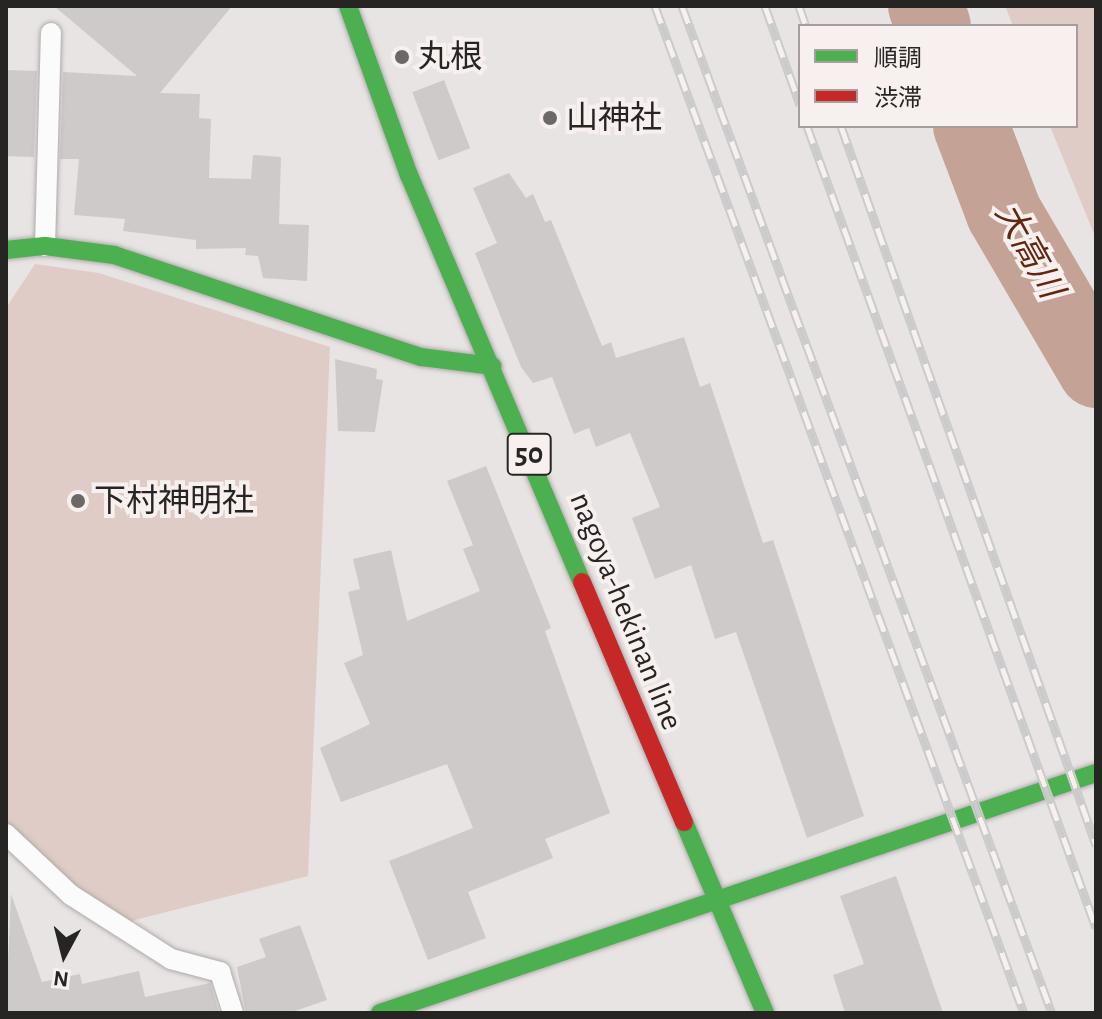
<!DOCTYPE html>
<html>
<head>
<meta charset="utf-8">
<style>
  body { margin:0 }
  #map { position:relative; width:1102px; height:1019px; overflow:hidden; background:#e8e4e3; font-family:"Alegreya Sans","Noto Sans JP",sans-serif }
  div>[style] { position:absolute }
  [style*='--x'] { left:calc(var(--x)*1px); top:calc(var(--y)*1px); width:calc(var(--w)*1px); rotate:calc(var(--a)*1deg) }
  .green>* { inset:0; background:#e0ccc6 }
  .river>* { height:76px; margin:-38px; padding:0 38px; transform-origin:38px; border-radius:38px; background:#c4a295 }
  .building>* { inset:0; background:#cdcac9; transform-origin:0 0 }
  .roads { filter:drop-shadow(0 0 2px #aeabaa) drop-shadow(0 0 2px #aeabaa) }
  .lane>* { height:20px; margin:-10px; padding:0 10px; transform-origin:10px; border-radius:10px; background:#fcfbfb }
  .fast>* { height:18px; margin:-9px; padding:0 9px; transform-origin:9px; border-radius:9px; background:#4caf50 }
  .jam>* { height:18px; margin:-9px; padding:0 9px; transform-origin:9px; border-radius:9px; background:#c62828 }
  .rail>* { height:9px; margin-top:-4.5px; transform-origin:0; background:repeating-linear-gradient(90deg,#f7f0ee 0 18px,#cccbcb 0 36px); box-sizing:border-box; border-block:2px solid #cccbcb }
  .dots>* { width:22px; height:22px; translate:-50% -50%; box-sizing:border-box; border:4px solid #f7f0ee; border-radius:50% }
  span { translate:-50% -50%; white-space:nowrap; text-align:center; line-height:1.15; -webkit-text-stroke:8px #f7f0ee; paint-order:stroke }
  .shield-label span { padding:2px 6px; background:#f7f0ee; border:2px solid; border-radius:6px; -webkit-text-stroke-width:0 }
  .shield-label { font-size:30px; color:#272524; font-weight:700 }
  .poi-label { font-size:32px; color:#272524 }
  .left { translate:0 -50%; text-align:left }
  .street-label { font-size:32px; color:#272524 }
  .water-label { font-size:34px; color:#63260e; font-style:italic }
  .frame { position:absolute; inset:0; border:8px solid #272524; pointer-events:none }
  .legend { position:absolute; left:798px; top:24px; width:280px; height:104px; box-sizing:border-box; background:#f7f0ee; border:2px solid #a49f9d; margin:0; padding:10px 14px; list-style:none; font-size:24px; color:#272524 }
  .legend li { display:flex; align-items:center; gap:16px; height:40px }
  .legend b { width:40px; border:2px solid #a49f9d }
  .north { position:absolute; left:24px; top:915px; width:80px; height:80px; -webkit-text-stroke:6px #f7f0ee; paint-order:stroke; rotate:187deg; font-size:22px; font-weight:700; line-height:32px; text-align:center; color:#272524 }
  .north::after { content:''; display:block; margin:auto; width:28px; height:36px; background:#272524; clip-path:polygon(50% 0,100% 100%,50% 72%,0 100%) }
</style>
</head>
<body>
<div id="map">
  <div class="green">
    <div style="clip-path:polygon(1005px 6px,1096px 6px,1096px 239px,1050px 126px,1076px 126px,1076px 26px,1013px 26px)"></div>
    <div style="clip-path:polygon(35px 264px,99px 273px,330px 347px,308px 876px,127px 922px,77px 890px,6px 825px,6px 308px)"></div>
  </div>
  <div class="river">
    <div style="--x:926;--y:6;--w:21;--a:71"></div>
    <div style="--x:971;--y:126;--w:93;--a:69.2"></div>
    <div style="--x:1004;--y:213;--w:182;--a:59.6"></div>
  </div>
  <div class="building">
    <div style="clip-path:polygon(54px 6px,232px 6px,160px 93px,200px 94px,199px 118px,211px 119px,209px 178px,251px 179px,253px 155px,281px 157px,279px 224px,309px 225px,307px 281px,263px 278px,258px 256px,245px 255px,246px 248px,196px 249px,196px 240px,123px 231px,125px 219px,74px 215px,79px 159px,60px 159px,63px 72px,137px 76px)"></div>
    <div style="left:6px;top:70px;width:31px;height:86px;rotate:2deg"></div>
    <div style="left:444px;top:80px;width:73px;height:34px;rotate:69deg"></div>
    <div style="clip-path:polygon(509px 173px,526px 198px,533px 194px,545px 222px,551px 220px,602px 346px,611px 342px,616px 358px,684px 337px,700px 387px,710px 383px,763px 543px,773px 540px,864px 816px,807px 838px,736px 632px,715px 639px,691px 565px,655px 579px,632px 518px,660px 507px,630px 433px,596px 447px,589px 428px,574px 434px,552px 377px,533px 383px,521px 367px,475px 253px,497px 243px,473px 188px)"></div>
    <div style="clip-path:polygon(335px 359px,377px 369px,376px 379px,383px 380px,375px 432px,338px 431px)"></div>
    <div style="clip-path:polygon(486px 466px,551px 628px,545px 631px,610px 813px,545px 839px,553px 858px,468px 892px,486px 938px,428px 960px,389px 861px,473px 828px,447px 764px,341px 802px,320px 748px,370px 724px,344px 663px,363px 655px,348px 592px,360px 589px,353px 559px,391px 550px,407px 621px,480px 591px,463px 549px,473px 545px,447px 481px)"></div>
    <div style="clip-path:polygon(896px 876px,943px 1013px,845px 1013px,833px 975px,864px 964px,840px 896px)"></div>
    <div style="clip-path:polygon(11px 894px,42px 982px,80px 974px,82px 984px,139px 971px,145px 997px,210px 983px,219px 1013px,6px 1013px)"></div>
    <div style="clip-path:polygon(300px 925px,327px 1000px,289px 1013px,246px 1013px,237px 967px,266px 957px,259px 939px)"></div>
  </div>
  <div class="roads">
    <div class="lane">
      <div style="--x:45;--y:246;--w:213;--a:-88.4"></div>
      <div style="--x:6;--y:834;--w:89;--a:43.2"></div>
      <div style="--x:71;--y:895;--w:119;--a:32.6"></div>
      <div style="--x:171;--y:959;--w:51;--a:14.9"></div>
      <div style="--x:220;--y:972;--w:43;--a:72.4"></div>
    </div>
    <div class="fast">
      <div style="--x:348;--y:6;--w:180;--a:70.2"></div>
      <div style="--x:409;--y:175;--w:442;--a:67"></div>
      <div style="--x:6;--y:250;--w:39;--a:-6"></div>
      <div style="--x:45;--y:246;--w:70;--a:7.4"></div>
      <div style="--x:114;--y:255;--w:324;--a:18.4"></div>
      <div style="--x:421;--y:357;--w:72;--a:7.2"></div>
      <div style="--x:684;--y:822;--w:207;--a:67"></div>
      <div style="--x:380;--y:1013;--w:755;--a:-18.53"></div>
    </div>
    <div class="jam">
      <div style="--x:582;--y:582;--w:261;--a:67"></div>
    </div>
  </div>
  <div class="rail">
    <div style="--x:655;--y:6;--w:1072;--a:69.88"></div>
    <div style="--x:682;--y:6;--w:1073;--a:69.83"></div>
    <div style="--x:765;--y:6;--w:105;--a:70.5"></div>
    <div style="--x:799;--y:6;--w:21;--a:71"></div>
    <div style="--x:807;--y:126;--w:852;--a:70.18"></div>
    <div style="--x:841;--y:126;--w:763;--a:70.47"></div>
  </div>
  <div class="dots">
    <div style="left:402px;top:57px;background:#6b6867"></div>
    <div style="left:550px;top:118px;background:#6b6867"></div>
    <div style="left:78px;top:501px;background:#6b6867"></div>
  </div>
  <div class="shield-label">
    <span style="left:529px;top:454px">50</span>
  </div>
  <div class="poi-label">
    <span class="left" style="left:418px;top:57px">丸根</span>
    <span class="left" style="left:566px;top:118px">山神社</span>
    <span class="left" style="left:94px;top:501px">下村神明社</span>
  </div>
  <div class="street-label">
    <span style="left:626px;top:611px;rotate:68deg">nagoya-hekinan line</span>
  </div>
  <div class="water-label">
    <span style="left:1028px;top:251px;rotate:61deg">大高川</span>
  </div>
  <div class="frame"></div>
  <ul class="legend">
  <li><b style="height:10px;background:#4caf50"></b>順調</li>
  <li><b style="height:10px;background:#c62828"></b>渋滞</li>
  </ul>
  <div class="north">N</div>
</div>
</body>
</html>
